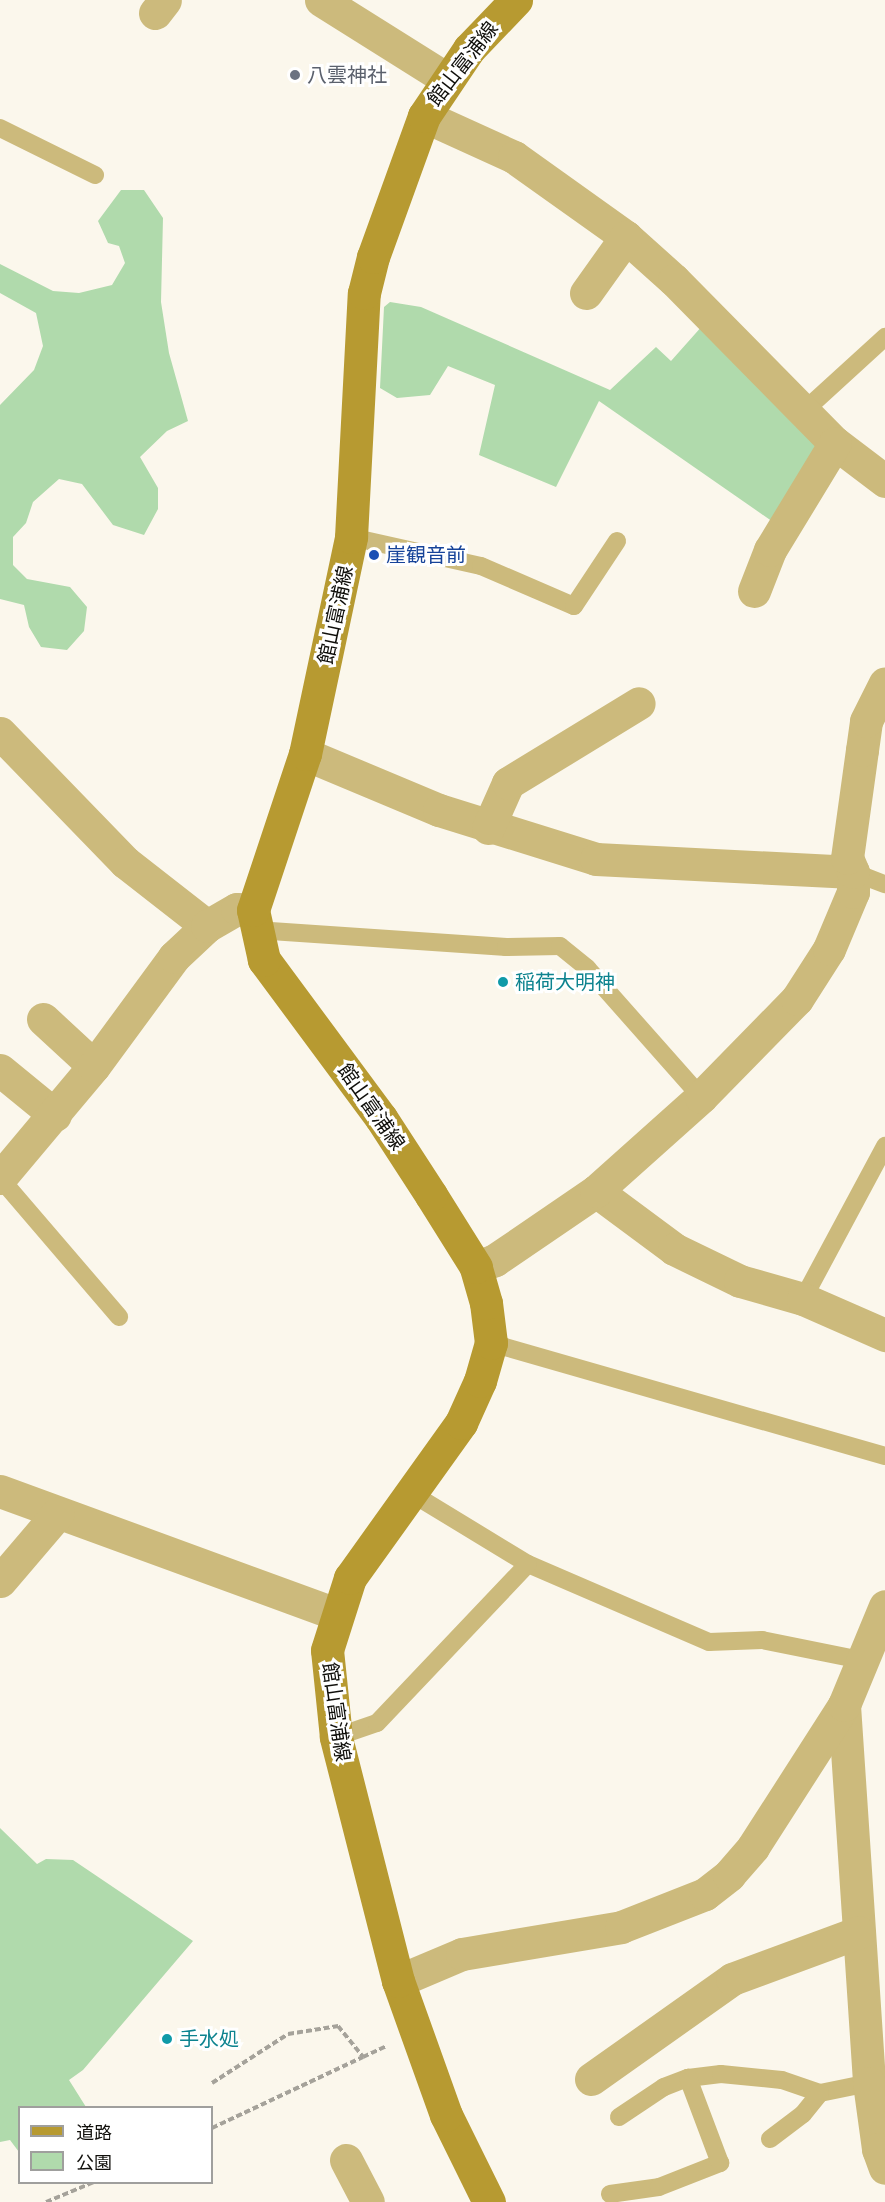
<!DOCTYPE html>
<html>
<head>
<meta charset="utf-8">
<style>
  body { margin:0 }
  #map { position:relative; width:885px; height:2202px; overflow:hidden; background:#fbf7ec; font-family:"Space Grotesk","Noto Sans JP",sans-serif }
  div>[style] { position:absolute }
  [style*='--x'] { left:calc(var(--x)*1px); top:calc(var(--y)*1px); width:calc(var(--w)*1px); rotate:calc(var(--a)*1deg) }
  .green>* { inset:0; background:#b0daac }
  .path>* { height:4px; margin-top:-2px; transform-origin:0; background:repeating-linear-gradient(90deg,#a5a29a 0 6px,transparent 0 9px) }
  .service>* { height:18px; margin:-9px; padding:0 9px; transform-origin:9px; border-radius:9px; background:#ccba7c }
  .minor>* { height:33px; margin:-16.5px; padding:0 16.5px; transform-origin:16.5px; border-radius:16.5px; background:#ccba7c }
  .secondary>* { height:33px; margin:-16.5px; padding:0 16.5px; transform-origin:16.5px; border-radius:16.5px; background:#b79a31 }
  .dots>* { width:16px; height:16px; translate:-50% -50%; box-sizing:border-box; border:3px solid #fff; border-radius:50% }
  span { translate:-50% -50%; white-space:nowrap; text-align:center; line-height:1.15; -webkit-text-stroke:6px #fff; paint-order:stroke }
  .street-label { font-size:20px; color:#100f0b }
  .worship-label { font-size:20px; color:#5b616d }
  .left { translate:0 -50%; text-align:left }
  .transit-label { font-size:20px; color:#164399 }
  .culture-label { font-size:20px; color:#0d838f }
  .legend { position:absolute; left:18px; top:2106px; width:195px; height:78px; box-sizing:border-box; background:#fff; border:2px solid #9f9f9d; margin:0; padding:8px 10px; list-style:none; font-size:18px; color:#100f0b }
  .legend li { display:flex; align-items:center; gap:12px; height:30px }
  .legend b { width:30px; border:2px solid #9f9f9d }
</style>
</head>
<body>
<div id="map">
  <div class="green">
    <div style="clip-path:polygon(121px 190px,144px 190px,163px 218px,161px 302px,169px 353px,188px 421px,167px 431px,140px 457px,158px 488px,158px 509px,144px 535px,113px 525px,82px 484px,59px 479px,33px 502px,26px 523px,13px 537px,13px 565px,27px 579px,70px 587px,87px 607px,84px 631px,67px 650px,41px 647px,29px 627px,24px 605px,0 599px,0 405px,34px 370px,43px 346px,36px 313px,0 293px,0 264px,53px 291px,79px 293px,112px 285px,125px 263px,119px 246px,108px 243px,98px 221px)"></div>
    <div style="clip-path:polygon(390px 302px,421px 307px,610px 390px,656px 347px,671px 361px,703px 325px,825px 443px,776px 524px,599px 401px,556px 487px,479px 455px,495px 385px,448px 366px,430px 395px,397px 398px,380px 388px,384px 307px)"></div>
    <div style="clip-path:polygon(0 1828px,37px 1864px,46px 1859px,73px 1860px,193px 1941px,83px 2070px,69px 2080px,86px 2107px,20px 2108px,19px 2152px,10px 2140px,0 2142px)"></div>
  </div>
  <div class="path">
    <div style="--x:212;--y:2083;--w:90;--a:-32.8"></div>
    <div style="--x:288;--y:2034;--w:51;--a:-9.1"></div>
    <div style="--x:338;--y:2026;--w:40;--a:51"></div>
    <div style="--x:363;--y:2057;--w:26;--a:-25"></div>
    <div style="--x:212;--y:2128;--w:167;--a:-25.2"></div>
    <div style="--x:46;--y:2202;--w:52;--a:-22.6"></div>
  </div>
  <div class="service">
    <div style="--x:0;--y:128;--w:106;--a:26.3"></div>
    <div style="--x:804;--y:411;--w:110;--a:-42.4"></div>
    <div style="--x:351;--y:537;--w:133;--a:12.6"></div>
    <div style="--x:481;--y:566;--w:101;--a:23.3"></div>
    <div style="--x:574;--y:606;--w:78;--a:-56.5"></div>
    <div style="--x:853;--y:872;--w:34;--a:21"></div>
    <div style="--x:256;--y:930;--w:251;--a:3.9"></div>
    <div style="--x:506;--y:947;--w:54;--a:-1.1"></div>
    <div style="--x:560;--y:946;--w:35;--a:39"></div>
    <div style="--x:587;--y:968;--w:172;--a:48.5"></div>
    <div style="--x:0;--y:1178;--w:183;--a:49.4"></div>
    <div style="--x:803;--y:1299;--w:174;--a:-61.8"></div>
    <div style="--x:491;--y:1343;--w:410;--a:16"></div>
    <div style="--x:411;--y:1493;--w:137;--a:31.3"></div>
    <div style="--x:528;--y:1564;--w:197;--a:23.3"></div>
    <div style="--x:709;--y:1642;--w:53;--a:-2.2"></div>
    <div style="--x:762;--y:1640;--w:101;--a:11.4"></div>
    <div style="--x:336;--y:1737;--w:43;--a:-18.9"></div>
    <div style="--x:377;--y:1723;--w:219;--a:-46.5"></div>
    <div style="--x:619;--y:2117;--w:54;--a:-33.7"></div>
    <div style="--x:664;--y:2087;--w:26;--a:-21"></div>
    <div style="--x:688;--y:2078;--w:33;--a:-7"></div>
    <div style="--x:721;--y:2074;--w:61;--a:5.6"></div>
    <div style="--x:782;--y:2080;--w:40;--a:18.9"></div>
    <div style="--x:820;--y:2093;--w:50;--a:-11.5"></div>
    <div style="--x:770;--y:2139;--w:41;--a:-37.1"></div>
    <div style="--x:803;--y:2114;--w:27;--a:-51"></div>
    <div style="--x:610;--y:2194;--w:49;--a:-8.1"></div>
    <div style="--x:659;--y:2187;--w:66;--a:-21.5"></div>
    <div style="--x:720;--y:2163;--w:91;--a:-110.6"></div>
  </div>
  <div class="minor">
    <div style="--x:321;--y:0;--w:149;--a:32.1"></div>
    <div style="--x:155;--y:13;--w:16;--a:-52"></div>
    <div style="--x:424;--y:116;--w:99;--a:24.5"></div>
    <div style="--x:514;--y:157;--w:138;--a:35.5"></div>
    <div style="--x:626;--y:237;--w:64;--a:41.9"></div>
    <div style="--x:674;--y:280;--w:229;--a:45.4"></div>
    <div style="--x:835;--y:443;--w:63;--a:37.2"></div>
    <div style="--x:586;--y:293;--w:69;--a:-54.5"></div>
    <div style="--x:754;--y:591;--w:44;--a:-68.7"></div>
    <div style="--x:770;--y:550;--w:125;--a:-58.7"></div>
    <div style="--x:0;--y:733;--w:180;--a:45.9"></div>
    <div style="--x:125;--y:862;--w:104;--a:38"></div>
    <div style="--x:305;--y:754;--w:145;--a:22.7"></div>
    <div style="--x:439;--y:810;--w:164;--a:17.3"></div>
    <div style="--x:596;--y:859;--w:257;--a:2.9"></div>
    <div style="--x:488;--y:828;--w:49;--a:-66"></div>
    <div style="--x:508;--y:783;--w:153;--a:-31.4"></div>
    <div style="--x:43;--y:1019;--w:69;--a:42.7"></div>
    <div style="--x:0;--y:1070;--w:71;--a:39.3"></div>
    <div style="--x:0;--y:1178;--w:146;--a:-50"></div>
    <div style="--x:94;--y:1066;--w:135;--a:-53.7"></div>
    <div style="--x:174;--y:957;--w:45;--a:-43.2"></div>
    <div style="--x:207;--y:926;--w:34;--a:-30"></div>
    <div style="--x:237;--y:909;--w:16;--a:4"></div>
    <div style="--x:596;--y:1191;--w:97;--a:36.6"></div>
    <div style="--x:674;--y:1249;--w:73;--a:25.9"></div>
    <div style="--x:740;--y:1281;--w:66;--a:15.9"></div>
    <div style="--x:803;--y:1299;--w:90;--a:23.7"></div>
    <div style="--x:476;--y:1267;--w:20;--a:-20"></div>
    <div style="--x:495;--y:1260;--w:122;--a:-34.3"></div>
    <div style="--x:596;--y:1191;--w:141;--a:-41.8"></div>
    <div style="--x:701;--y:1097;--w:137;--a:-45.6"></div>
    <div style="--x:797;--y:999;--w:59;--a:-57.4"></div>
    <div style="--x:829;--y:949;--w:62;--a:-67.2"></div>
    <div style="--x:853;--y:892;--w:20;--a:-90"></div>
    <div style="--x:853;--y:872;--w:15;--a:-113"></div>
    <div style="--x:847;--y:858;--w:109;--a:-82.1"></div>
    <div style="--x:862;--y:750;--w:29;--a:-82"></div>
    <div style="--x:866;--y:721;--w:42;--a:-63.4"></div>
    <div style="--x:0;--y:1491;--w:358;--a:20.1"></div>
    <div style="--x:0;--y:1581;--w:89;--a:-49.5"></div>
    <div style="--x:844;--y:1705;--w:379;--a:86.2"></div>
    <div style="--x:869;--y:2083;--w:67;--a:82.2"></div>
    <div style="--x:878;--y:2149;--w:20;--a:70"></div>
    <div style="--x:398;--y:1981;--w:69;--a:-22.9"></div>
    <div style="--x:462;--y:1954;--w:161;--a:-9.6"></div>
    <div style="--x:621;--y:1927;--w:90;--a:-21.4"></div>
    <div style="--x:705;--y:1894;--w:31;--a:-38"></div>
    <div style="--x:729;--y:1875;--w:37;--a:-49"></div>
    <div style="--x:753;--y:1847;--w:169;--a:-57.3"></div>
    <div style="--x:844;--y:1705;--w:107;--a:-67.5"></div>
    <div style="--x:591;--y:2079;--w:173;--a:-35.3"></div>
    <div style="--x:732;--y:1979;--w:135;--a:-20.3"></div>
    <div style="--x:346;--y:2160;--w:47;--a:62.4"></div>
  </div>
  <div class="secondary">
    <div style="--x:489;--y:2202;--w:97;--a:-116.3"></div>
    <div style="--x:446;--y:2115;--w:142;--a:-109.7"></div>
    <div style="--x:398;--y:1981;--w:252;--a:-104.3"></div>
    <div style="--x:336;--y:1737;--w:87;--a:-95.9"></div>
    <div style="--x:327;--y:1650;--w:76;--a:-72.3"></div>
    <div style="--x:350;--y:1578;--w:191;--a:-54.4"></div>
    <div style="--x:461;--y:1423;--w:46;--a:-65.7"></div>
    <div style="--x:480;--y:1381;--w:40;--a:-74"></div>
    <div style="--x:491;--y:1343;--w:40;--a:-97.1"></div>
    <div style="--x:486;--y:1303;--w:37;--a:-106"></div>
    <div style="--x:476;--y:1267;--w:85;--a:-122"></div>
    <div style="--x:431;--y:1195;--w:92;--a:-123"></div>
    <div style="--x:381;--y:1118;--w:197;--a:-126.5"></div>
    <div style="--x:264;--y:960;--w:51;--a:-102.4"></div>
    <div style="--x:253;--y:910;--w:164;--a:-71.6"></div>
    <div style="--x:305;--y:754;--w:222;--a:-78"></div>
    <div style="--x:351;--y:537;--w:244;--a:-87"></div>
    <div style="--x:364;--y:293;--w:37;--a:-76"></div>
    <div style="--x:373;--y:257;--w:150;--a:-70.1"></div>
    <div style="--x:424;--y:116;--w:81;--a:-56.1"></div>
    <div style="--x:469;--y:49;--w:68;--a:-46.2"></div>
  </div>
  <div class="dots">
    <div style="left:295px;top:75px;background:#6b7280"></div>
    <div style="left:374px;top:555px;background:#1a4fb4"></div>
    <div style="left:503px;top:982px;background:#0f9aa8"></div>
    <div style="left:167px;top:2039px;background:#0f9aa8"></div>
  </div>
  <div class="street-label">
    <span style="left:463px;top:64px;rotate:-52deg">館山富浦線</span>
    <span style="left:336px;top:615px;rotate:-78deg">館山富浦線</span>
    <span style="left:371px;top:1107px;rotate:55deg">館山富浦線</span>
    <span style="left:336px;top:1712px;rotate:82deg">館山富浦線</span>
  </div>
  <div class="worship-label">
    <span class="left" style="left:307px;top:75px">八雲神社</span>
  </div>
  <div class="transit-label">
    <span class="left" style="left:386px;top:555px">崖観音前</span>
  </div>
  <div class="culture-label">
    <span class="left" style="left:515px;top:982px">稲荷大明神</span>
    <span class="left" style="left:179px;top:2039px">手水処</span>
  </div>
  <ul class="legend">
  <li><b style="height:8px;background:#b79a31"></b>道路</li>
  <li><b style="height:16px;background:#b0daac"></b>公園</li>
  </ul>
</div>
</body>
</html>
